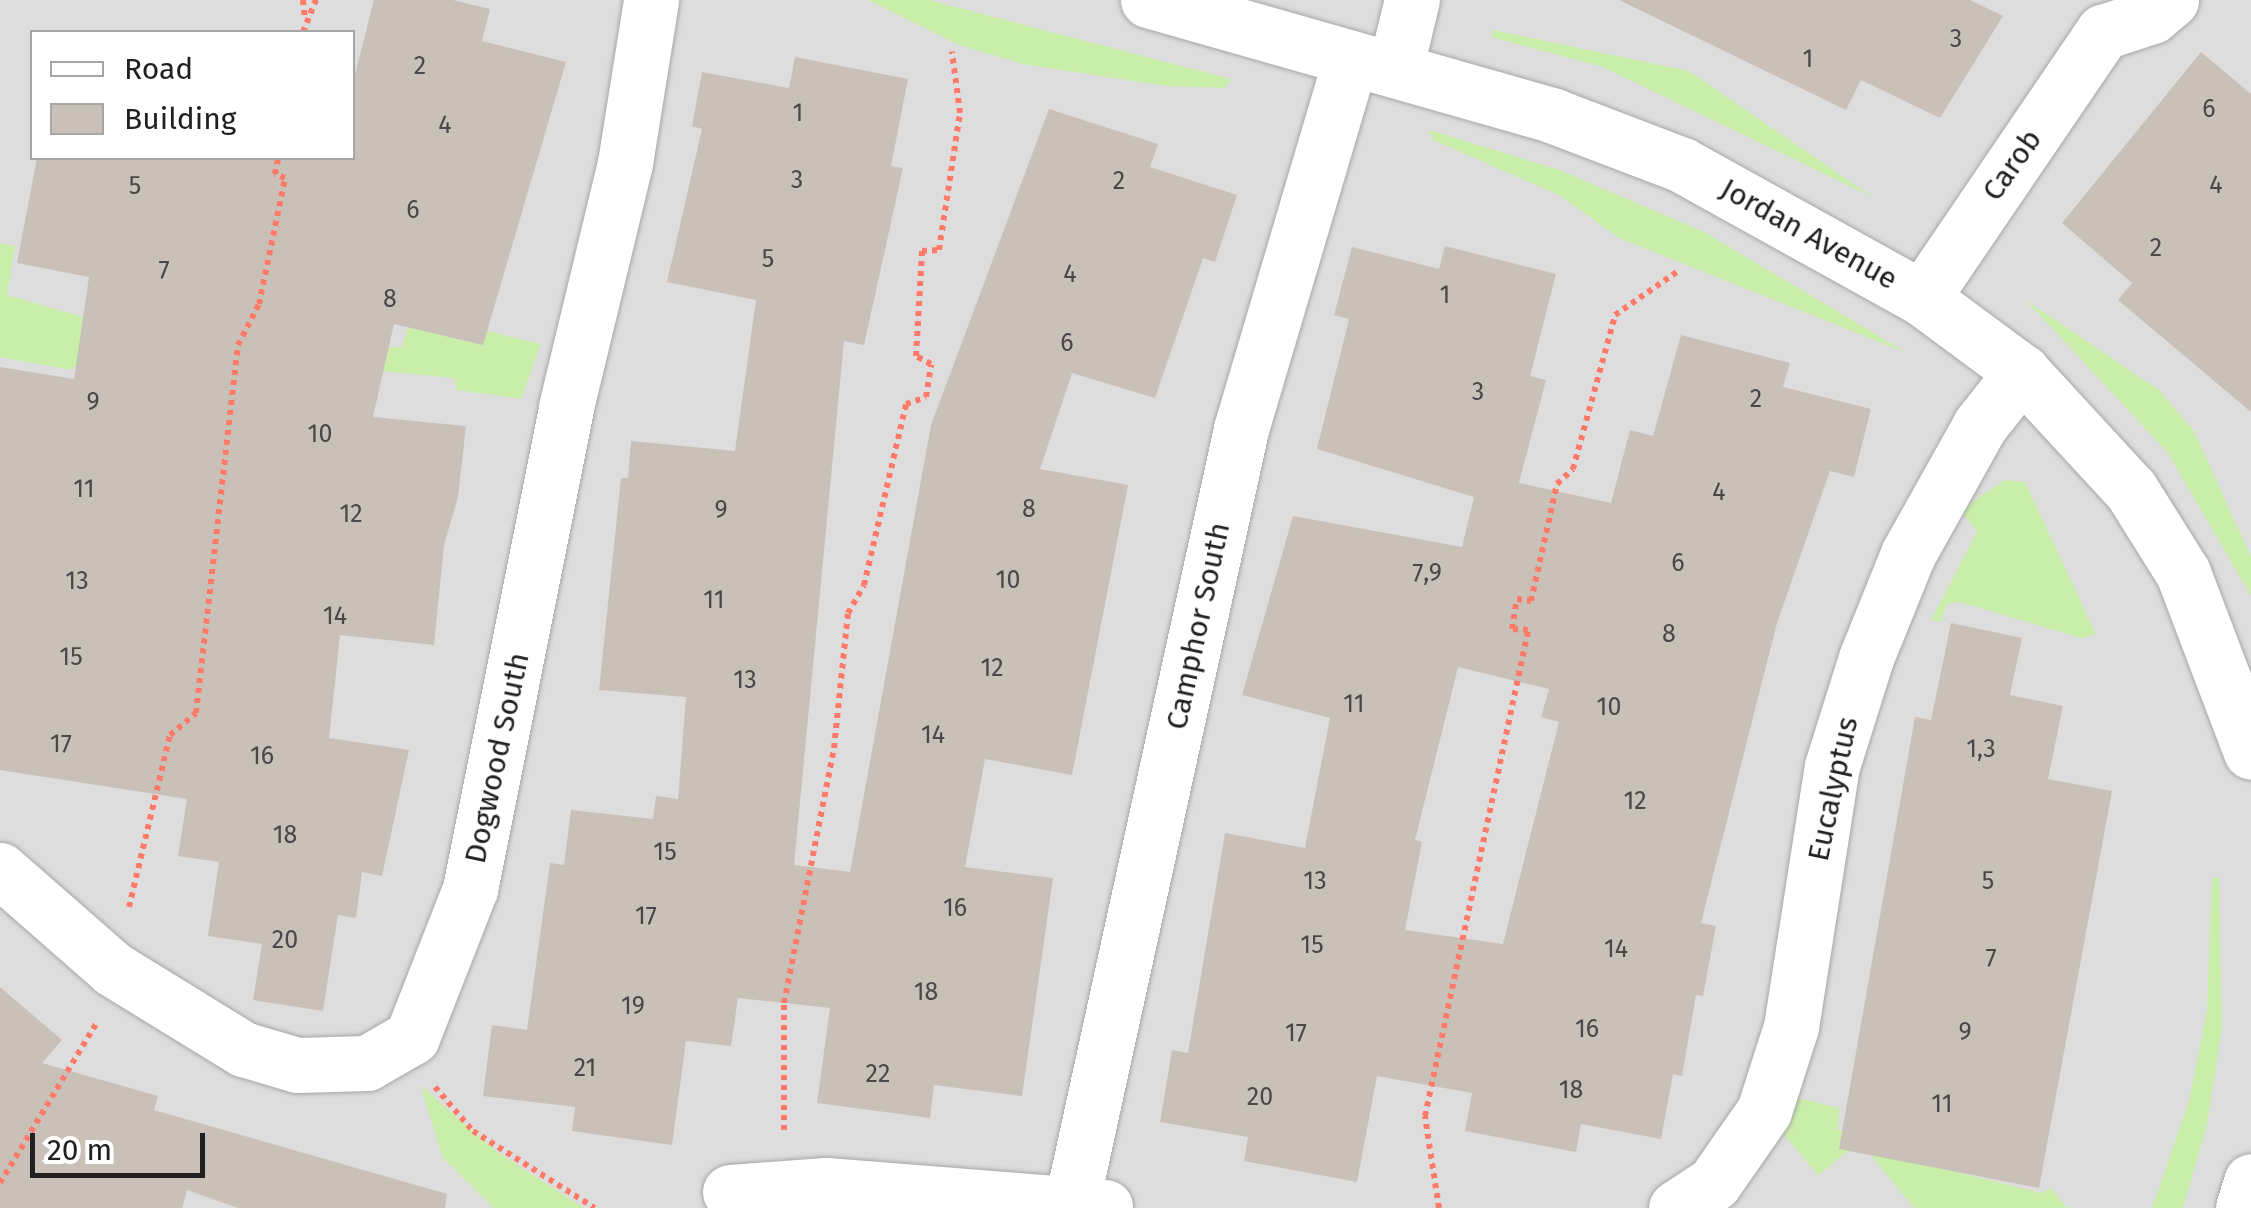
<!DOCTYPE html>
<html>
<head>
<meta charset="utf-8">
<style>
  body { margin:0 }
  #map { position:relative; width:2251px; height:1208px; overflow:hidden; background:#f1ede5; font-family:"Fira Sans",sans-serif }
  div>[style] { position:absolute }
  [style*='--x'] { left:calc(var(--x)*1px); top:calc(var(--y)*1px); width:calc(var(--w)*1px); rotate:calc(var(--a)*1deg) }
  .residential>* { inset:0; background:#dedddd }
  .grass>* { inset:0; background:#c9eea9 }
  .building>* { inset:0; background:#c9c0b8 }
  .path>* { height:6px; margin-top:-3px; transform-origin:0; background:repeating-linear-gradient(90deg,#ff7a68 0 5px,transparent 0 10px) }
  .roads { filter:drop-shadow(0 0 2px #a7a7a7) drop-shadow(0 0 2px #a7a7a7) }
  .minor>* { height:55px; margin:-27.5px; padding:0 27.5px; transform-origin:27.5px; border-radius:27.5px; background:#fff }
  .tertiary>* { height:55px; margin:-27.5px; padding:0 27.5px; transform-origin:27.5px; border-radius:27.5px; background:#fff }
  span { translate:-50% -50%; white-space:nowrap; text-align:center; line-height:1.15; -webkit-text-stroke:8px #fff; paint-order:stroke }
  .number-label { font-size:25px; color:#4a4846 }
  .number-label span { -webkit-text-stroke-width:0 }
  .street-label { font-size:30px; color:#202020 }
  .legend { position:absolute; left:30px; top:30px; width:325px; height:130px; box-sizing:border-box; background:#fff; border:2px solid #a6a6a6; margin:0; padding:12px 18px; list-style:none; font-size:30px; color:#202020 }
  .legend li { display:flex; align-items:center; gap:20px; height:50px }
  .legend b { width:50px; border:2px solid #a6a6a6 }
  .scale { position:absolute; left:30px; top:1133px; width:175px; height:45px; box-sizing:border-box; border:5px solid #202020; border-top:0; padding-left:12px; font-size:30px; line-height:35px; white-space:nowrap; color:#202020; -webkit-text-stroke:8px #fff; paint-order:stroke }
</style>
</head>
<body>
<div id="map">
  <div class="residential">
    <div style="clip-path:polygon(evenodd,0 0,2251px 0,2251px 1208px,0 1208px,0 0,32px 32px,352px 32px,352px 158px,32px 158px,32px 32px)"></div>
  </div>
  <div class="grass">
    <div style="clip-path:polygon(868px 0,929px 0,1231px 79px,1225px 88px,1166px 86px,1023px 64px,959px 45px)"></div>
    <div style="clip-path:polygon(1493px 30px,1689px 71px,1874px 198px,1603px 67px,1491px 37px)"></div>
    <div style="clip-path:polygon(1429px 130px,1560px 170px,1704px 232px,1907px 353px,1619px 238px,1559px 195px,1433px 140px)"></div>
    <div style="clip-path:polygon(0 243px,15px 246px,7px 295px,114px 326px,71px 370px,0 357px)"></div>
    <div style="clip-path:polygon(2026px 300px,2160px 391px,2194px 431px,2251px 557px,2251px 596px,2168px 453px)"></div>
    <div style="clip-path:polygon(281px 321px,389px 347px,402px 348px,408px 327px,482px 345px,487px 331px,541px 344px,521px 399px,457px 390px,454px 378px,371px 370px)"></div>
    <div style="clip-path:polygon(2005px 480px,2025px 482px,2096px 634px,2081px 638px,1960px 602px,1947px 604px,1941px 622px,1931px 620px,1977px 532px,1960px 510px)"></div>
    <div style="clip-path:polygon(2219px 877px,2222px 1028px,2207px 1125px,2183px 1208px,2152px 1208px,2189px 1101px,2207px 1011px,2212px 878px)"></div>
    <div style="clip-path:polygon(421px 1086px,497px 1152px,584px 1208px,494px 1208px,442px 1157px)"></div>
    <div style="clip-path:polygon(1802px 1099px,1839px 1108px,1838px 1130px,1917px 1144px,1915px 1162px,2041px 1193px,2051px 1188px,2067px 1208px,1914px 1208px,1860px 1142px,1818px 1175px,1780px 1130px,1791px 1101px)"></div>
  </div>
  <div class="building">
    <div style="clip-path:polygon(374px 0,453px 0,490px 9px,482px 41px,566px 62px,483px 345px,394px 324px,373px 417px,466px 426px,458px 497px,444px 545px,434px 645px,340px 635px,329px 738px,409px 750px,382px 876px,362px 872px,356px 918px,338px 915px,323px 1011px,253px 1000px,262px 944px,208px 936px,219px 862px,178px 856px,187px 799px,0 770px,0 367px,74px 379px,89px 277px,17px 263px,37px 158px,352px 158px,352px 86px)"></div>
    <div style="clip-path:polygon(1619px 0,1970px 0,2003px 16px,1940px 118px,1861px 80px,1846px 110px)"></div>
    <div style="clip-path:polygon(2201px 52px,2251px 94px,2251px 412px,2118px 300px,2132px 283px,2062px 223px)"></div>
    <div style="clip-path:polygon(795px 57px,908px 79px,891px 166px,903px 168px,864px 345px,844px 341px,794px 865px,850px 872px,931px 425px,1049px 109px,1158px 144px,1150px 167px,1237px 195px,1215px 262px,1203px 258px,1155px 398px,1072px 373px,1040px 469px,1128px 485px,1072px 775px,985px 759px,965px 867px,1053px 878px,1022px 1096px,934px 1085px,930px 1118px,817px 1103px,830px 1008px,738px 998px,731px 1046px,686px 1041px,672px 1145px,572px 1131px,575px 1107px,483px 1096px,492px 1025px,527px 1030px,550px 863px,564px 865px,571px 810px,653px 819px,656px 796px,678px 799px,686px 697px,599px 690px,621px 478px,628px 478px,631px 441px,735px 451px,756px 300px,667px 282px,702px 129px,692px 126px,702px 72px,789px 88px)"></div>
    <div style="clip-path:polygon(evenodd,1445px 246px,1556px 274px,1530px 376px,1546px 380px,1519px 483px,1611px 503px,1630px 430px,1653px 436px,1681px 335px,1790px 363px,1783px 387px,1871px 409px,1854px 477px,1830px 471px,1777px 623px,1701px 923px,1716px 926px,1703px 996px,1696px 995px,1682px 1076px,1673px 1074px,1661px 1139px,1581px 1124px,1576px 1152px,1465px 1131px,1472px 1093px,1377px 1076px,1357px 1182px,1244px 1161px,1248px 1137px,1160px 1122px,1172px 1050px,1188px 1053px,1225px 833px,1305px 848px,1330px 718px,1242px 695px,1293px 516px,1462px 547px,1474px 497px,1317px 449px,1349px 319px,1334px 315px,1352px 247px,1439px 269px,1445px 246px,1458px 667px,1549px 689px,1541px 717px,1559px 722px,1503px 944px,1405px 930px,1422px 842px,1415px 840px,1458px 667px)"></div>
    <div style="clip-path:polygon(1951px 623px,2022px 638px,2010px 695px,2063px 706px,2048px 779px,2112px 791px,2039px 1188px,1839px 1149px,1915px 717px,1931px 720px)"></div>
    <div style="clip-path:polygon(0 987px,62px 1040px,42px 1063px,158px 1096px,154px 1110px,447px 1194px,445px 1208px,238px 1208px,187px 1190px,182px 1208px,0 1208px)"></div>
  </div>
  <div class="path">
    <div style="--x:303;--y:0;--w:18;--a:84"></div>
    <div style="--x:303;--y:32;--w:35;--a:-68"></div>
    <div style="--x:129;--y:907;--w:177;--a:-76.6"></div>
    <div style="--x:170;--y:735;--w:34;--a:-40"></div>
    <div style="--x:196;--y:713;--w:370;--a:-83.5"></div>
    <div style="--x:238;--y:345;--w:46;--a:-62.9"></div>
    <div style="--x:259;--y:304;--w:129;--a:-78.3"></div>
    <div style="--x:285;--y:178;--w:11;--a:-158"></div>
    <div style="--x:275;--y:174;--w:16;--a:-79"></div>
    <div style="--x:435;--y:1087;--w:58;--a:49.2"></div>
    <div style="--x:473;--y:1131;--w:144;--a:32.3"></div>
    <div style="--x:784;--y:1130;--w:127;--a:-90"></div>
    <div style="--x:784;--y:1003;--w:260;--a:-78.9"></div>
    <div style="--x:834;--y:748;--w:136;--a:-84.1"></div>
    <div style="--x:848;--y:613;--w:32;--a:-60"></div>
    <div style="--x:864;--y:585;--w:186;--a:-76.9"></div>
    <div style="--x:906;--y:404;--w:21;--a:-19"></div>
    <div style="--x:926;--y:397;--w:33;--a:-81"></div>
    <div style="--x:931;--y:364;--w:17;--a:-152"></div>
    <div style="--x:916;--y:356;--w:105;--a:-86.7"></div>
    <div style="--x:922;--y:251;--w:17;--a:-3"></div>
    <div style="--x:939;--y:250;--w:139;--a:-81.3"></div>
    <div style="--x:960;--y:113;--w:62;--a:-97.5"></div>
    <div style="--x:0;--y:1183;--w:186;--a:-58.9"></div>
    <div style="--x:1439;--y:1208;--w:93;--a:-98.7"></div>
    <div style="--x:1425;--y:1116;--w:497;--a:-78"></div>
    <div style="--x:1528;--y:630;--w:16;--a:-176"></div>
    <div style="--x:1512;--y:629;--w:30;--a:-81"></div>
    <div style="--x:1517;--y:599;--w:14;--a:8"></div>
    <div style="--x:1531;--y:601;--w:120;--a:-77.5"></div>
    <div style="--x:1557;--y:484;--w:22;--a:-43"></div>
    <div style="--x:1573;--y:469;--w:160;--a:-74.7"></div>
    <div style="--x:1615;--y:315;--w:77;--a:-34.9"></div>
  </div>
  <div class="roads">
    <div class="minor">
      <div style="--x:2103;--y:32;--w:52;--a:-18.1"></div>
      <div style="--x:2152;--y:16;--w:25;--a:-40"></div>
      <div style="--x:1395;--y:69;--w:71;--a:-76.2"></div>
      <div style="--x:1922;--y:298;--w:322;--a:-55.8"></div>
      <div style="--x:0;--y:870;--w:150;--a:41.2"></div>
      <div style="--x:113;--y:969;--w:153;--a:31.6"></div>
      <div style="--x:243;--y:1049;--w:56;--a:16.5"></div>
      <div style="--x:297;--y:1065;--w:70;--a:-1.6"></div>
      <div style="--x:367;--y:1063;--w:52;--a:-30"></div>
      <div style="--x:412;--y:1037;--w:159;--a:-68.6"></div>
      <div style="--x:470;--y:889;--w:491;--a:-78.7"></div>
      <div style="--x:566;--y:407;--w:251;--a:-76.4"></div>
      <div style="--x:625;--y:163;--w:165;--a:-80.9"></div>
      <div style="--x:730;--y:1192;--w:96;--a:-4.2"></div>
      <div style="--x:826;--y:1185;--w:280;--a:4.5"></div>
      <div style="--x:1072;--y:1201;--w:790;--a:-77.65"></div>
      <div style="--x:1241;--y:429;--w:387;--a:-73.5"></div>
      <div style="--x:1676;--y:1208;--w:45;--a:-33.3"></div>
      <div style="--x:1714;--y:1183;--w:88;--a:-55.2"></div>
      <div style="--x:1764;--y:1111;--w:88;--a:-72.2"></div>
      <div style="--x:1791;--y:1027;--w:264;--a:-81.1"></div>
      <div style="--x:1832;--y:766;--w:113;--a:-72.5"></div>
      <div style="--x:1866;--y:658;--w:112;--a:-68"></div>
      <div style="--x:1908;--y:554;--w:148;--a:-60.8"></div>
      <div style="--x:1980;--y:425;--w:68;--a:-51.6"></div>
    </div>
    <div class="tertiary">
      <div style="--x:1148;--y:0;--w:422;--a:15.9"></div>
      <div style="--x:1554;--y:116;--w:137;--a:20.9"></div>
      <div style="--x:1682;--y:165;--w:274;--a:29"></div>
      <div style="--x:1922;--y:298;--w:124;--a:36.5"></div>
      <div style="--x:2022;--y:372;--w:161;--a:47.3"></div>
      <div style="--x:2131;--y:490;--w:98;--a:57.9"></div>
      <div style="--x:2183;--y:573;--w:191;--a:69.2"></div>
      <div style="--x:2243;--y:1208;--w:28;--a:-73"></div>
    </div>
  </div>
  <div class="number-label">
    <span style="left:1956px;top:39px">3</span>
    <span style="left:1808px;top:59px">1</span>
    <span style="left:420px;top:66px">2</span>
    <span style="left:2209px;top:109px">6</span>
    <span style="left:798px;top:113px">1</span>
    <span style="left:445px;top:125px">4</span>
    <span style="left:797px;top:180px">3</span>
    <span style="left:1119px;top:181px">2</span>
    <span style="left:2216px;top:185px">4</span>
    <span style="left:135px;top:186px">5</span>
    <span style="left:413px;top:210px">6</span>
    <span style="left:2156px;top:248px">2</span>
    <span style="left:768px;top:259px">5</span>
    <span style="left:164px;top:270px">7</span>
    <span style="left:1070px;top:274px">4</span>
    <span style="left:1445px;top:295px">1</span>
    <span style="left:390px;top:299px">8</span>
    <span style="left:1067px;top:343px">6</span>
    <span style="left:1478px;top:392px">3</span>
    <span style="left:1756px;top:399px">2</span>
    <span style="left:93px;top:402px">9</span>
    <span style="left:320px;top:434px">10</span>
    <span style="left:84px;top:489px">11</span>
    <span style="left:1719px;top:492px">4</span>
    <span style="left:1029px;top:509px">8</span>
    <span style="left:721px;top:510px">9</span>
    <span style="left:351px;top:514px">12</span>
    <span style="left:1678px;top:563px">6</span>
    <span style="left:1427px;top:573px">7,9</span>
    <span style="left:1008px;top:580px">10</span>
    <span style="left:77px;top:581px">13</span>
    <span style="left:714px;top:600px">11</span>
    <span style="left:335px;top:616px">14</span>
    <span style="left:1669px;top:634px">8</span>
    <span style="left:71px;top:657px">15</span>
    <span style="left:992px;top:668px">12</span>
    <span style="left:745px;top:680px">13</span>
    <span style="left:1354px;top:704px">11</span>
    <span style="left:1609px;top:707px">10</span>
    <span style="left:933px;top:735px">14</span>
    <span style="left:61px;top:744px">17</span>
    <span style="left:1981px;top:749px">1,3</span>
    <span style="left:262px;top:756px">16</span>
    <span style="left:1635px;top:801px">12</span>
    <span style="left:285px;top:835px">18</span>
    <span style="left:665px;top:852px">15</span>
    <span style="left:1315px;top:881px">13</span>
    <span style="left:1988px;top:881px">5</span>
    <span style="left:955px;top:908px">16</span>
    <span style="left:646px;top:916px">17</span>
    <span style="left:285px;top:940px">20</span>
    <span style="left:1312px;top:945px">15</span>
    <span style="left:1616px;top:949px">14</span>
    <span style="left:1991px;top:958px">7</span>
    <span style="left:926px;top:992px">18</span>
    <span style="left:633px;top:1006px">19</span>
    <span style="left:1587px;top:1029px">16</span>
    <span style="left:1965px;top:1032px">9</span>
    <span style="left:1296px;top:1033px">17</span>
    <span style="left:585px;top:1068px">21</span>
    <span style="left:878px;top:1074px">22</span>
    <span style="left:1571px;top:1090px">18</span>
    <span style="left:1260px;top:1097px">20</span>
    <span style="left:1942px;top:1104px">11</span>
  </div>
  <div class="street-label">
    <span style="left:2012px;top:165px;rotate:-55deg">Carob</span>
    <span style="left:1809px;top:234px;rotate:29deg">Jordan Avenue</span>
    <span style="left:1198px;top:626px;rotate:-78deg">Camphor South</span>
    <span style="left:497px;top:758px;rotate:-78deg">Dogwood South</span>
    <span style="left:1833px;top:789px;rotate:-78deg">Eucalyptus</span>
  </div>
  <ul class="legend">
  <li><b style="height:12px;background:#fff"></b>Road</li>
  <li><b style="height:28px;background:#c9c0b8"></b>Building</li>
  </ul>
  <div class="scale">20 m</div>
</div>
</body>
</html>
